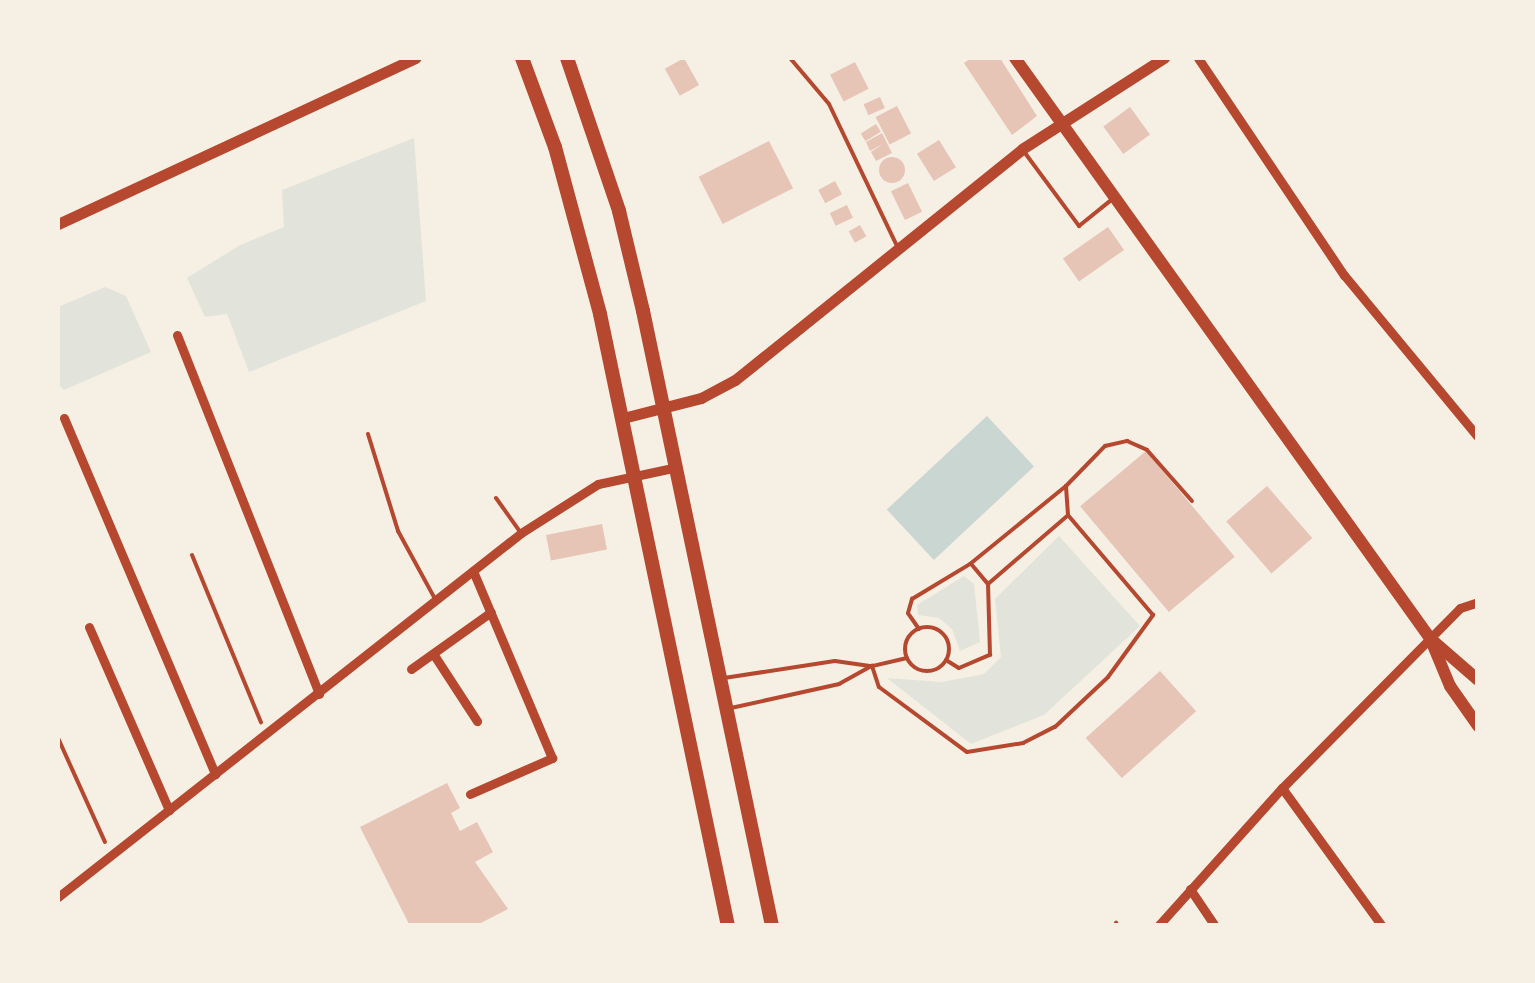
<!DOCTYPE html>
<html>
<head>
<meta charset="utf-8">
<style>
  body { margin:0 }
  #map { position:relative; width:1535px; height:983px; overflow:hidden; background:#f6efe4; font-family:Mulish,sans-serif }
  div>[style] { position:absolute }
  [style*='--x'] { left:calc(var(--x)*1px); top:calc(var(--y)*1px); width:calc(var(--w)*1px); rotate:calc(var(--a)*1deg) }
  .green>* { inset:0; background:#e2e4dc }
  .water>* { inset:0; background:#c9d6d2; transform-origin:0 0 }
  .building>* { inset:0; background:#e6c5b7; transform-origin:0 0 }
  .round { border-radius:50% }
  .path>* { height:4px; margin:-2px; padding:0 2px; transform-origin:2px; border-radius:2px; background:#b5482f }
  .service>* { height:4px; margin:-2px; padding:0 2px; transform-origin:2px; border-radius:2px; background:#b5482f }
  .service>.ring { margin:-2px; padding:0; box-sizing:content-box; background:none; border:4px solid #b5482f; border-radius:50% }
  .minor>* { height:9px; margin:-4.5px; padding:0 4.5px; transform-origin:4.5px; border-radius:4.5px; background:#b5482f }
  .tertiary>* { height:11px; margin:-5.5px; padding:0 5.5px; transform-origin:5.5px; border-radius:5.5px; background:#b5482f }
  .secondary>* { height:12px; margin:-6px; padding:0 6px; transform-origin:6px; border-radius:6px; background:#b5482f }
  .trunk>* { height:14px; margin:-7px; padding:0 7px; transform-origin:7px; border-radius:7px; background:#b5482f }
  span { translate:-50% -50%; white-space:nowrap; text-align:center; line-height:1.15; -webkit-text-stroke:10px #f6efe4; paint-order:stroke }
  .frame { position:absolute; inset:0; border:60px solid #f6efe4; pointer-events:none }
</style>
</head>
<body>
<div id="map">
  <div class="green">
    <div style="clip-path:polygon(414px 138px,426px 301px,249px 372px,227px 314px,205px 317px,187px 278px,240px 245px,284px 227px,282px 190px)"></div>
    <div style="clip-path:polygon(105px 287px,126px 296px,151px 352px,64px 390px,58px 384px,58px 307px)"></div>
    <div style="clip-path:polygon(1059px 536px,1140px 626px,1044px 715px,971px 744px,887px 678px,942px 682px,984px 674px,1001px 657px,995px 599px)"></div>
    <div style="clip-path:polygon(964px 576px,974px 584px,980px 642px,960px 651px,952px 629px,939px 618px,918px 615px,917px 605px)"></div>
  </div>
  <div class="water">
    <div style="left:987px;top:416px;width:69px;height:137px;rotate:47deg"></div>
  </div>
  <div class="building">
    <div style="left:684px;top:58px;width:31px;height:22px;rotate:61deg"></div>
    <div style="clip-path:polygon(971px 58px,1000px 58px,1037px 116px,1012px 135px,964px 63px)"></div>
    <div style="left:855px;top:62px;width:30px;height:28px;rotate:63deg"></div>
    <div style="left:880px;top:97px;width:12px;height:18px;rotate:66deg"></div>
    <div style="left:897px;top:106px;width:31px;height:24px;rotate:63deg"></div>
    <div style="left:1130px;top:107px;width:34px;height:33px;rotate:54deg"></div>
    <div style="left:876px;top:124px;width:9px;height:18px;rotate:58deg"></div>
    <div style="clip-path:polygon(882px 133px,892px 153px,876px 161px,871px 152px,883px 144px,870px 151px,866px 142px)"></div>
    <div style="left:939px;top:140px;width:32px;height:26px;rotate:58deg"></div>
    <div style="left:769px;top:141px;width:53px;height:79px;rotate:63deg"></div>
    <div class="round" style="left:879px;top:157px;width:26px;height:26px"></div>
    <div style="left:835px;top:181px;width:15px;height:19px;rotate:62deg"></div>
    <div style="left:908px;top:183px;width:32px;height:19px;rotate:64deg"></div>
    <div style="left:847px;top:205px;width:14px;height:19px;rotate:65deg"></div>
    <div style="left:860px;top:225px;width:13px;height:13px;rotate:61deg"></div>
    <div style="left:1108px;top:227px;width:28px;height:55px;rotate:55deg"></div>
    <div style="left:1146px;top:451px;width:138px;height:86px;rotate:50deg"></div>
    <div style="left:1267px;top:486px;width:69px;height:54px;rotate:49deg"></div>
    <div style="left:602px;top:524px;width:26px;height:57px;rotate:79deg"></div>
    <div style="left:1160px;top:671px;width:54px;height:100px;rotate:48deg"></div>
    <div style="clip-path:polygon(447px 783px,460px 808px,451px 813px,460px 831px,477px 822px,493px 852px,475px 862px,508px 909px,475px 926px,410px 926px,360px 827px)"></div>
  </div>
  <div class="path">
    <div style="--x:192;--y:555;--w:181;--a:67.6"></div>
    <div style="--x:58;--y:738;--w:114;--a:65.7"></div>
  </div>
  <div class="service">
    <div style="--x:790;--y:58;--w:60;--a:49.7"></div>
    <div style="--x:829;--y:104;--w:160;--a:64.4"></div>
    <div style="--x:1025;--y:153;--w:91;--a:53.5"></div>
    <div style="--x:1079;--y:226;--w:40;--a:-39"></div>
    <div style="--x:368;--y:434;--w:102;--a:72.8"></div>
    <div style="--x:398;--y:531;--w:77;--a:61.4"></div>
    <div style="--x:496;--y:498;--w:43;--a:54.5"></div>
    <div style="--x:972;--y:565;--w:25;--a:50"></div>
    <div class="ring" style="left:905px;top:627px;width:40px;height:40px"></div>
    <div style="--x:919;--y:629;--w:19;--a:-125"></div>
    <div style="--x:908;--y:613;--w:15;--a:-74"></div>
    <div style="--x:912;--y:599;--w:68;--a:-31.1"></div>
    <div style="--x:970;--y:564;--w:124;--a:-39.1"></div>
    <div style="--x:907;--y:658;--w:36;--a:167"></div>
    <div style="--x:872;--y:666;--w:22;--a:72"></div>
    <div style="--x:879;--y:687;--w:109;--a:36.5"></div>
    <div style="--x:967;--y:752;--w:57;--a:-9.1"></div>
    <div style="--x:1023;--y:743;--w:36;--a:-27"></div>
    <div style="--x:1055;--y:727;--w:73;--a:-43.3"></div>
    <div style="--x:1108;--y:677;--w:77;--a:-54"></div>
    <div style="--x:1153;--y:615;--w:131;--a:-130.4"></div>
    <div style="--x:1068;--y:515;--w:29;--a:-94"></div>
    <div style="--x:1066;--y:486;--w:56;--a:-45.7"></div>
    <div style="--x:1105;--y:446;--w:23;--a:-13"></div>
    <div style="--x:1127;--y:441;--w:22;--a:24"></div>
    <div style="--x:1147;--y:450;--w:68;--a:48.6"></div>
    <div style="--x:946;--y:660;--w:15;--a:32"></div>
    <div style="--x:959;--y:668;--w:34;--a:-23"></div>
    <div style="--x:990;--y:655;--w:71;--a:-91.6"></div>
    <div style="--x:988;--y:584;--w:104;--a:-40.7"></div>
    <div style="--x:724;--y:678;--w:112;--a:-8.7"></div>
    <div style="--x:835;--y:661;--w:37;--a:8"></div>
    <div style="--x:731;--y:708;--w:111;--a:-12.5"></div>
    <div style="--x:839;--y:684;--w:38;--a:-29"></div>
    <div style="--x:1027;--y:926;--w:6;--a:0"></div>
    <div style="--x:1114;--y:926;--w:4;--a:-56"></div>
  </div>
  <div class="minor">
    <div style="--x:1198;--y:58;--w:262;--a:56.1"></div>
    <div style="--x:1344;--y:275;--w:210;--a:50.4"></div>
    <div style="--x:177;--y:335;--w:386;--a:68.4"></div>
    <div style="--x:64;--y:418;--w:387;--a:67"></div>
    <div style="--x:89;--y:627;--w:200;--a:66.4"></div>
    <div style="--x:434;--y:655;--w:79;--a:56.9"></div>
    <div style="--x:411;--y:669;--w:98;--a:-35.5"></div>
    <div style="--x:1282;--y:788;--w:170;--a:54.1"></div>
    <div style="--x:470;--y:794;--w:90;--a:-23.7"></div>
    <div style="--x:552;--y:758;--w:203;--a:-112.9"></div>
    <div style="--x:1190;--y:889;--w:45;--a:56"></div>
    <div style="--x:58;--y:897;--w:589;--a:-38.17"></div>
    <div style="--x:521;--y:533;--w:91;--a:-32.5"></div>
    <div style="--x:598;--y:484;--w:81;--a:-12.1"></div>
    <div style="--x:1158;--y:926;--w:186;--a:-48.1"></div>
    <div style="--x:1282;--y:788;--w:253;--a:-45.3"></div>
    <div style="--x:1460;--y:608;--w:19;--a:-18"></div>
  </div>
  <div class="tertiary">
    <div style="--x:58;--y:224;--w:394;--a:-24.9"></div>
    <div style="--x:623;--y:418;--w:81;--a:-14.4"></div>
    <div style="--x:701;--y:398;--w:38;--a:-28"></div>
    <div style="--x:735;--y:380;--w:368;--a:-38.8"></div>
    <div style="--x:1022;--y:149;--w:169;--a:-32.7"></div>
  </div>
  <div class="secondary">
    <div style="--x:1015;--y:58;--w:713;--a:54.42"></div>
    <div style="--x:1430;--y:638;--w:52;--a:67.4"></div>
    <div style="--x:1450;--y:686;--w:49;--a:55"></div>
    <div style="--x:1432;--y:640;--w:61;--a:41"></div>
  </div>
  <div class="trunk">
    <div style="--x:522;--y:58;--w:95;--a:69.7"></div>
    <div style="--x:555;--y:147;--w:173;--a:74.9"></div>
    <div style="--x:600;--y:314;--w:625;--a:78.19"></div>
    <div style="--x:567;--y:58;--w:162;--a:71.2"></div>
    <div style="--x:619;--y:211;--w:103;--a:76.5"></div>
    <div style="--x:643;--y:311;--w:628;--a:78.15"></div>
  </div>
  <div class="frame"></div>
</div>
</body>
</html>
